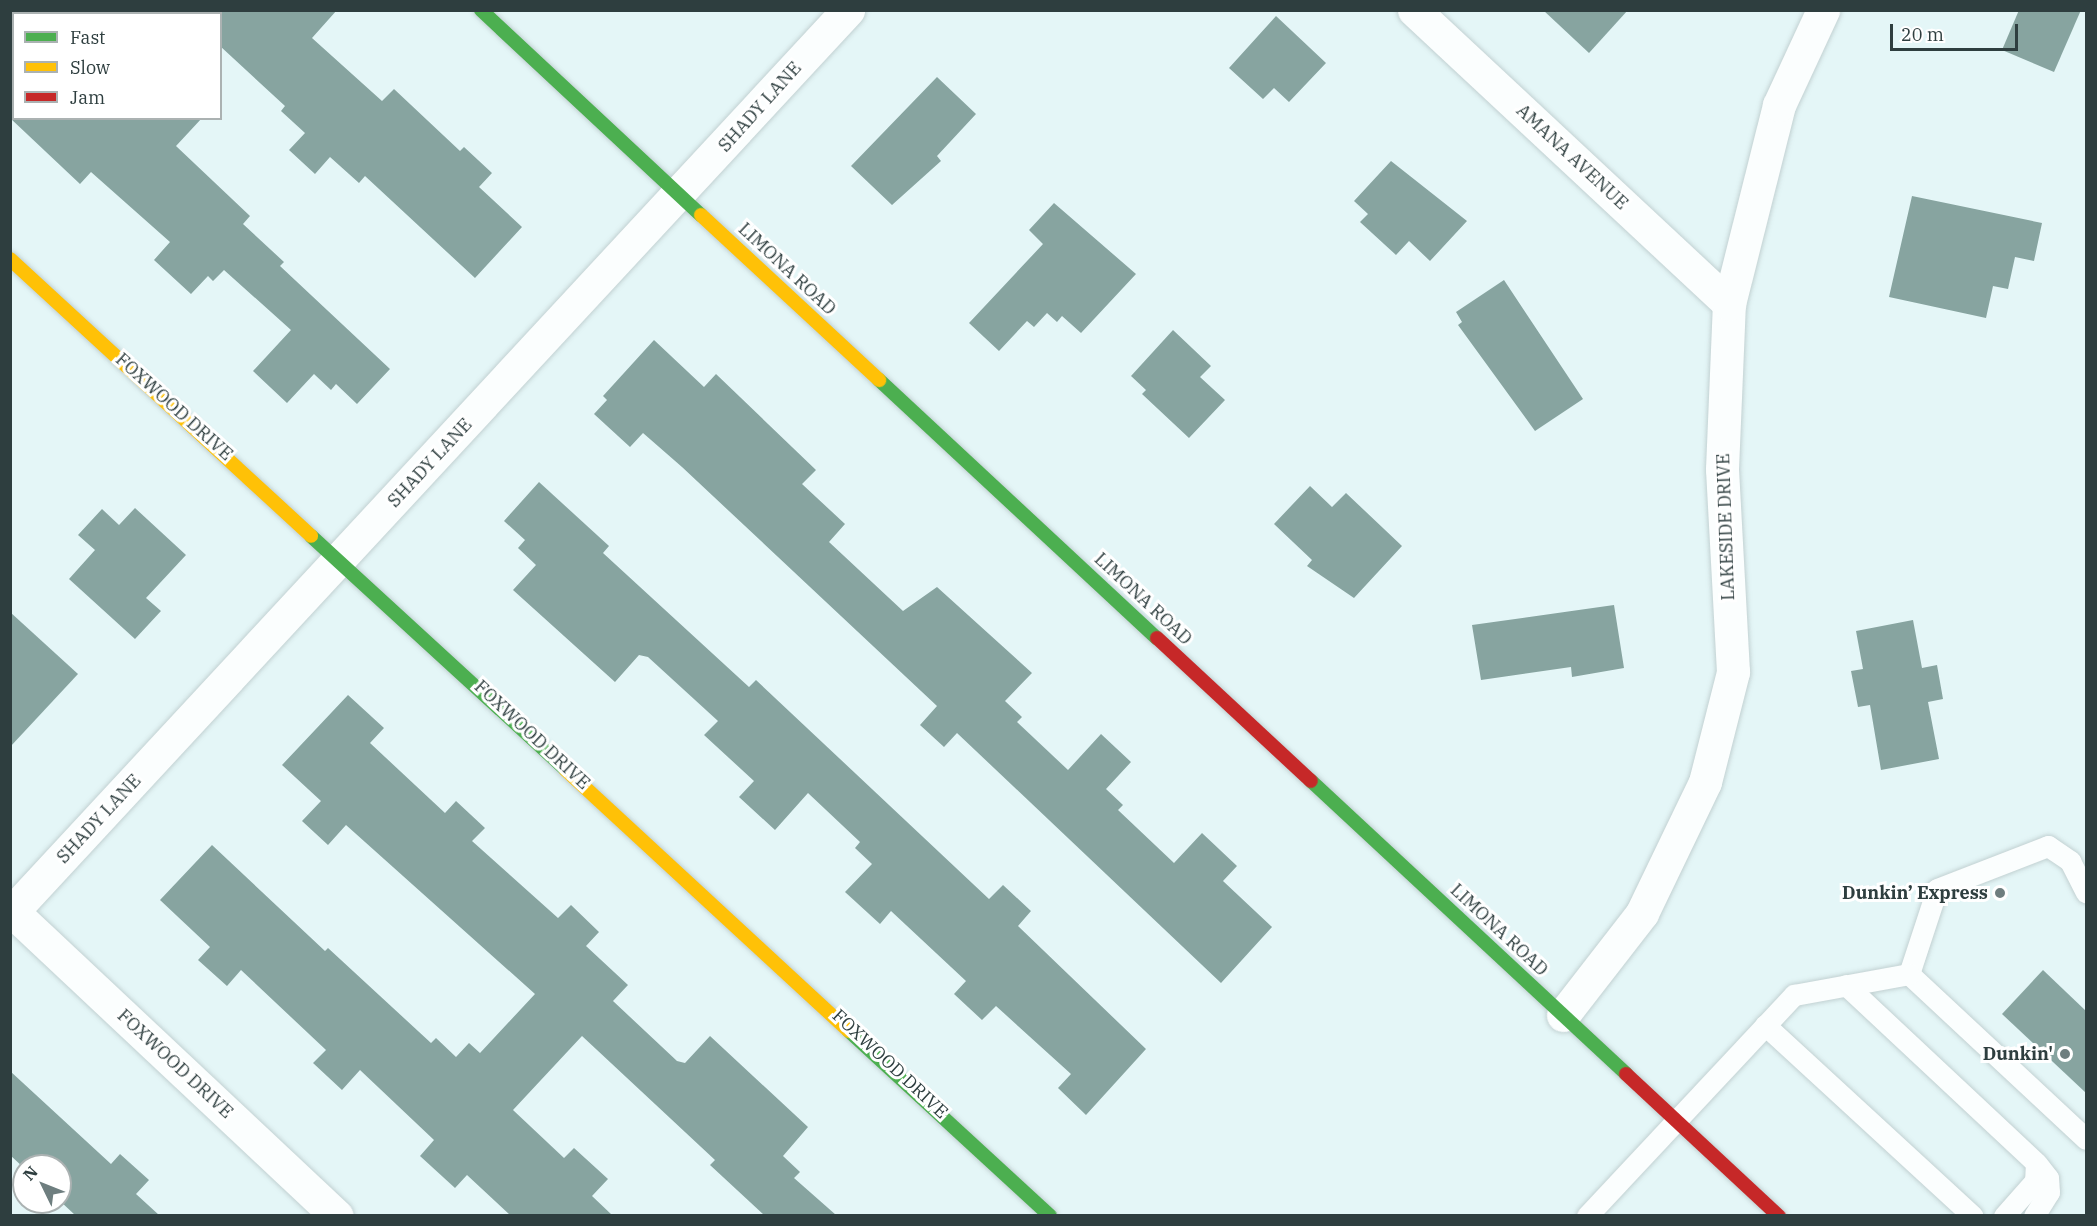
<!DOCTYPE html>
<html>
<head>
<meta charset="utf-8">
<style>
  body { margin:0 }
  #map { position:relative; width:2097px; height:1226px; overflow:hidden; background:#e4f6f7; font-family:"IBM Plex Serif",serif }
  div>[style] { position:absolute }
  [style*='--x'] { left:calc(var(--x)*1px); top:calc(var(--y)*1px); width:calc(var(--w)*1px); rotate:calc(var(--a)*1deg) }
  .building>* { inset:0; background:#87a4a0 }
  .roads { filter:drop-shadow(0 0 2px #c2d1d2) drop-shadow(0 0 2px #c2d1d2) }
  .lane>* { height:21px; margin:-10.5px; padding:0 10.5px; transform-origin:10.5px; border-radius:10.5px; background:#fbfefe }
  .street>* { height:33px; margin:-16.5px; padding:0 16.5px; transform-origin:16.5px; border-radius:16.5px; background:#fbfefe }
  .fast>* { height:14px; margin:-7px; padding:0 7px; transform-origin:7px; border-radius:7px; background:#4caf50 }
  .slow>* { height:14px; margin:-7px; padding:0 7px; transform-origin:7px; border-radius:7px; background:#ffc107 }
  .jam>* { height:14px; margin:-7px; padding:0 7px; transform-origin:7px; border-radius:7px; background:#c62828 }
  .dots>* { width:16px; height:16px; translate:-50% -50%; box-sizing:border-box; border:3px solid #fff; border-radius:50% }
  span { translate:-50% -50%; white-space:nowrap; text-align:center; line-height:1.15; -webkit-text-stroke:6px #fff; paint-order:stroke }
  .street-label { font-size:18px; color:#2e3e3f }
  .poi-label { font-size:18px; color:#2e3e3f; font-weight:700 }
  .right { translate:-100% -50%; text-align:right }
  .frame { position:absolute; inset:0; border:12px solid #2e3e3f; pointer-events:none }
  .legend { position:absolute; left:12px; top:12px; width:210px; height:108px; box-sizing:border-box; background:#fff; border:2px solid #abb2b2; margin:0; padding:8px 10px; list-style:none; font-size:18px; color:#2e3e3f }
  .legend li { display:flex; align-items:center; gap:12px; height:30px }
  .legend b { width:30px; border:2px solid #abb2b2 }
  .north { position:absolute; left:12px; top:1154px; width:60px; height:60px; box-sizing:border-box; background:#fff; border:2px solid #abb2b2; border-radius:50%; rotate:313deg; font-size:16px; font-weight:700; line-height:24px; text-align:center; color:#2e3e3f }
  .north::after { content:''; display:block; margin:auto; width:21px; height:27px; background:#6e7e7f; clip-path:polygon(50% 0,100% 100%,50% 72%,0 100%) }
  .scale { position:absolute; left:1890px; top:24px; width:128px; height:27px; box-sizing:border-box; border:3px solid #2e3e3f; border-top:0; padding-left:8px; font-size:18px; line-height:21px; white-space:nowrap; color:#2e3e3f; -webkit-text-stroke:4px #fff; paint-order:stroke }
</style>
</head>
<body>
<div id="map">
  <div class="building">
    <div style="clip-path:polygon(220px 10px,337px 10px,312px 38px,382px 101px,394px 89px,460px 151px,464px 147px,492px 173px,479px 187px,522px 227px,475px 278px,365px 176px,359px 183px,330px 157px,315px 174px,289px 150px,305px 133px,281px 111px,285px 106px,220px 46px)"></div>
    <div style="clip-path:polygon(1543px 10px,1628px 10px,1589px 53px)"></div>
    <div style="clip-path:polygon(2019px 10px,2081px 10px,2054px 72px,2002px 50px)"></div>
    <div style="clip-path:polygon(1276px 16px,1326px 63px,1289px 102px,1274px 88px,1263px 99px,1229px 68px)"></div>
    <div style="clip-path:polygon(937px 77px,976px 114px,937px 156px,941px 161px,892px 205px,851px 166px)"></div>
    <div style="clip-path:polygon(10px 118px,202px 118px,176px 146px,250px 216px,243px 224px,284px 262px,280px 266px,390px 369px,357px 404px,336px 384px,331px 390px,314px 374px,287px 403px,253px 371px,291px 330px,224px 270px,213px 281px,208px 276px,191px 294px,154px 260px,170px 242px,91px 172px,80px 184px)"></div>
    <div style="clip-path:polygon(1391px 161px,1467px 221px,1430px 261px,1409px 241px,1396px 255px,1360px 222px,1368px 214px,1354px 201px)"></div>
    <div style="clip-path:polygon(1912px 196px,2042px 223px,2034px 261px,2015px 257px,2008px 289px,1993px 286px,1986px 318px,1889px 297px)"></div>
    <div style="clip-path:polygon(1054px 203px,1136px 274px,1081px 333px,1062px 316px,1057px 322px,1047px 313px,1034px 327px,1027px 321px,999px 351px,969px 323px,1043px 244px,1029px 230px)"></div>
    <div style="clip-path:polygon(1504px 280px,1583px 399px,1535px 431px,1458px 325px,1462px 322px,1456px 312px)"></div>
    <div style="clip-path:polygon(1173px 330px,1211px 366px,1200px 377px,1225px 400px,1189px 438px,1142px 394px,1146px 390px,1131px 376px)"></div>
    <div style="clip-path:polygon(654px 340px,704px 387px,716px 374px,816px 470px,802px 484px,845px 524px,829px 542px,903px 611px,937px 587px,1032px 673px,1005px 701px,1022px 717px,1017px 722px,1068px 770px,1101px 734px,1131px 762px,1106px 789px,1123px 805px,1118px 810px,1174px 863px,1202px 833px,1237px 866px,1223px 881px,1272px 927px,1221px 983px,957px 733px,944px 747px,920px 725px,937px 706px,682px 467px,643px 433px,630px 447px,594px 414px,607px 400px,603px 396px)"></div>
    <div style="clip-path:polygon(539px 482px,609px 546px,603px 553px,749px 687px,756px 680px,989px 899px,1003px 885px,1031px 911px,1018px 926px,1146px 1049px,1086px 1115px,1058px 1088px,1071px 1074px,996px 1006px,982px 1020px,954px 994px,966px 981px,891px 911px,880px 924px,845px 892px,872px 864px,855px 848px,860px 842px,808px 793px,775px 830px,739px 797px,754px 781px,704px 735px,718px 721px,648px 657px,639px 655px,615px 682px,513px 590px,536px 565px,518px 548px,525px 540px,504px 521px)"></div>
    <div style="clip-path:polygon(1310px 486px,1332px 507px,1346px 493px,1402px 546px,1354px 598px,1307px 566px,1312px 560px,1274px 524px)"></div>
    <div style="clip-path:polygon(135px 508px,186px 555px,146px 598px,161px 611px,135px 639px,69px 579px,95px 550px,78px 535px,102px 509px,119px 525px)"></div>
    <div style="clip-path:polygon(1614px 605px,1624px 668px,1572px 677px,1571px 667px,1481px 680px,1472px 625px)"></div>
    <div style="clip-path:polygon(10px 612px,78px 674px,10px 747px)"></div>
    <div style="clip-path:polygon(1913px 620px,1922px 668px,1937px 665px,1943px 699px,1928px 702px,1939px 759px,1881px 770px,1870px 705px,1858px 707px,1851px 671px,1863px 669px,1856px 631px)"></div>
    <div style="clip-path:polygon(348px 695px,384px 728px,370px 743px,445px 813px,456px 801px,485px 828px,472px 841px,558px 918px,571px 905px,599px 932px,586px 946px,628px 985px,613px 1001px,677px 1061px,685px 1063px,710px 1036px,808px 1127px,783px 1156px,800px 1172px,794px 1178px,836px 1215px,764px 1215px,710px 1165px,715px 1160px,582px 1036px,513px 1110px,564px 1158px,574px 1148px,608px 1179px,592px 1196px,612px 1215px,510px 1215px,467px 1175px,455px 1188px,420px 1156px,434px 1140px,360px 1070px,342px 1090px,313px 1063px,326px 1050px,241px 970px,227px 986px,198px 960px,210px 947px,160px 900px,212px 845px,325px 951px,328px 948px,431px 1043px,436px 1038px,456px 1057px,469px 1043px,480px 1053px,535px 994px,346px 825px,328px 845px,302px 821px,321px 801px,282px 765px)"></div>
    <div style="clip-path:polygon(2043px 970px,2086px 1011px,2086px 1093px,2002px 1014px)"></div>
    <div style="clip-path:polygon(10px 1071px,111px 1164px,120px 1154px,149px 1180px,136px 1194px,159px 1215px,75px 1215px,60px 1201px,60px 1166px,24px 1168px,10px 1155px)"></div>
  </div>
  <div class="roads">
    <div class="lane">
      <div style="--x:1909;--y:974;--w:89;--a:-71.8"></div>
      <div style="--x:1937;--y:889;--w:119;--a:-21.2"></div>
      <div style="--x:2048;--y:846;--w:27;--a:34"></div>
      <div style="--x:2070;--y:861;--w:35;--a:63"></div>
      <div style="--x:1909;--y:974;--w:242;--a:43"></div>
      <div style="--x:1846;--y:985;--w:260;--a:43.1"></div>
      <div style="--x:2036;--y:1163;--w:18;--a:93"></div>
      <div style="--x:2035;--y:1181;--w:47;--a:131.5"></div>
      <div style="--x:1765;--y:1025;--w:282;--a:42.6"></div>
      <div style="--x:1587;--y:1216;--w:303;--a:-46.9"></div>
      <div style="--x:1794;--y:995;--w:117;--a:-10.3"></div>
      <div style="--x:2034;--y:1216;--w:28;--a:-58"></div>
      <div style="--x:2049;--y:1192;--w:14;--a:-94"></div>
      <div style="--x:2048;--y:1178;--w:18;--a:-128"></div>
    </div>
    <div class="street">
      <div style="--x:1414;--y:10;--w:431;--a:43"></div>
      <div style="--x:13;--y:912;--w:444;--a:43.2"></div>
      <div style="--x:10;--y:914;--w:1233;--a:-47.17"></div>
      <div style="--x:1563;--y:1015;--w:129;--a:-52.2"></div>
      <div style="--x:1642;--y:913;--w:145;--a:-64.3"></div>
      <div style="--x:1705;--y:782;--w:114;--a:-75.7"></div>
      <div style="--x:1733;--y:672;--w:203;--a:-93.1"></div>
      <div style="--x:1722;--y:469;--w:165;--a:-87.6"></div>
      <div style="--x:1729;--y:304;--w:205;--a:-75.9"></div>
      <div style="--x:1779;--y:105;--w:105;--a:-65.1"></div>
    </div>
    <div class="fast">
      <div style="--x:481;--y:10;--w:301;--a:43"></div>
      <div style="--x:879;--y:380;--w:379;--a:42.9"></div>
      <div style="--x:311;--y:536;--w:346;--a:42.5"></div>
      <div style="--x:1311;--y:781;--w:430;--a:42.9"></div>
      <div style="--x:849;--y:1031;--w:273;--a:42.6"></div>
    </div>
    <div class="slow">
      <div style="--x:701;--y:215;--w:243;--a:42.8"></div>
      <div style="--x:10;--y:259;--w:409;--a:42.6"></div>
      <div style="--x:566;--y:770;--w:385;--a:42.7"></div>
    </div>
    <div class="jam">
      <div style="--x:1157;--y:638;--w:210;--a:42.9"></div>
      <div style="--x:1626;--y:1074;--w:209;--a:42.9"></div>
    </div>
  </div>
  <div class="dots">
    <div style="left:2000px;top:893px;background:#6e7e7f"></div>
    <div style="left:2065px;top:1054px;background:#6e7e7f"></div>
  </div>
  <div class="street-label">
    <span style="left:760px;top:107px;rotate:-48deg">SHADY LANE</span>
    <span style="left:1572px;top:157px;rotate:43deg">AMANA AVENUE</span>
    <span style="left:787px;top:269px;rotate:43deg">LIMONA ROAD</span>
    <span style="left:174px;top:407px;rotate:42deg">FOXWOOD DRIVE</span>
    <span style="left:430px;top:463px;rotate:-47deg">SHADY LANE</span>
    <span style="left:1726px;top:527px;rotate:-92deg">LAKESIDE DRIVE</span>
    <span style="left:1143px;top:599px;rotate:43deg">LIMONA ROAD</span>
    <span style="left:532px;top:735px;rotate:43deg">FOXWOOD DRIVE</span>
    <span style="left:99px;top:819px;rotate:-47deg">SHADY LANE</span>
    <span style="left:1499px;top:930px;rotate:43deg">LIMONA ROAD</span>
    <span style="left:175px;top:1064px;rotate:43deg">FOXWOOD DRIVE</span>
    <span style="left:890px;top:1064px;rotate:43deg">FOXWOOD DRIVE</span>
  </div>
  <div class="poi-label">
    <span class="right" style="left:1988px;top:893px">Dunkin’ Express</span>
    <span class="right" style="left:2053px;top:1054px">Dunkin'</span>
  </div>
  <div class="frame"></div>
  <ul class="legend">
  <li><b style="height:8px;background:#4caf50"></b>Fast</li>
  <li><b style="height:8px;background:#ffc107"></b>Slow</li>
  <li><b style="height:8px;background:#c62828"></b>Jam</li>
  </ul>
  <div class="north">N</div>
  <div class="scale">20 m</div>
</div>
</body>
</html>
